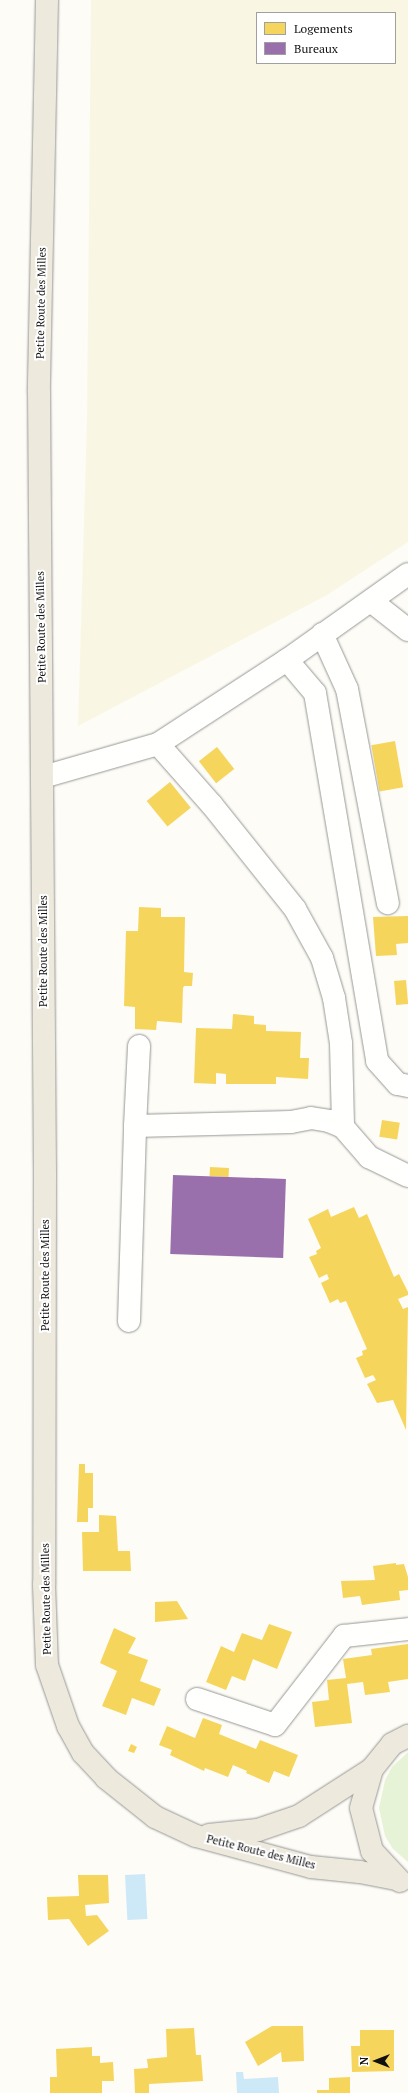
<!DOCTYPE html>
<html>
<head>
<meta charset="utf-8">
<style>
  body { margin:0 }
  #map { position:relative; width:408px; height:2093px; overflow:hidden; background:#fdfcf7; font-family:"PT Serif",serif }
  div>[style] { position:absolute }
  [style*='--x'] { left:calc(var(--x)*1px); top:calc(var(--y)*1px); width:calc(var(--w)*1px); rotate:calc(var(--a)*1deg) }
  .farmland>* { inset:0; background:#f9f7e4 }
  .green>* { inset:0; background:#e7f3d7 }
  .water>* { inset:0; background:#cde8f7; transform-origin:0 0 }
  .homes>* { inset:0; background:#f6d55c; transform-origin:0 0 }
  .offices>* { inset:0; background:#9970ab; transform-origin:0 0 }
  .roads { filter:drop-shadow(0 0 1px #979795) drop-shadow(0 0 1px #979795) }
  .minor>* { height:22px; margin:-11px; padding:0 11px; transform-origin:11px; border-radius:11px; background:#fffffe }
  .major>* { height:22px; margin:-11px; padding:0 11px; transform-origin:11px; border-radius:11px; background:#ede9dc }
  span { translate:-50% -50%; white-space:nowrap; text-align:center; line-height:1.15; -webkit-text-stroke:4px #fff; paint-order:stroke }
  .street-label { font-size:11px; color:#111 }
  .legend { position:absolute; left:256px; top:12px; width:140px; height:52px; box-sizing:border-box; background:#fff; border:1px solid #a0a0a0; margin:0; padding:5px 7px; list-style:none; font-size:12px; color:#111 }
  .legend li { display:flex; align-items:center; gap:8px; height:20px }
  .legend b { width:20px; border:1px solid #a0a0a0 }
  .north { position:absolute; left:356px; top:2041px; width:40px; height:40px; -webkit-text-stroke:3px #fff; paint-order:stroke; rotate:270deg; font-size:11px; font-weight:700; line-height:16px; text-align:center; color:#111 }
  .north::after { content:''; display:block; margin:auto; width:14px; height:18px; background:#111; clip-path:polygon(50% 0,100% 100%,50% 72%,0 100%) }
</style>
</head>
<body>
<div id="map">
  <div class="farmland">
    <div style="clip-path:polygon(evenodd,91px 0,408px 0,408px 542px,327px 595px,78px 726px,87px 420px,91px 0,257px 13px,395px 13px,395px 63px,257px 63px,257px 13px)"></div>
  </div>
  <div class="green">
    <div style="clip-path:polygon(408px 1752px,408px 1862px,393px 1849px,385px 1836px,379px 1808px,385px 1780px,392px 1767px)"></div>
  </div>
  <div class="water">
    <div style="left:145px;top:1874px;width:45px;height:20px;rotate:87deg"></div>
    <div style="clip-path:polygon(236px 2072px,243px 2072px,244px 2079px,278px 2077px,279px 2093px,237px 2093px)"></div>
  </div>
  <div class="homes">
    <div style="left:395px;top:741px;width:47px;height:24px;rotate:80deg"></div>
    <div style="left:217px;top:747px;width:28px;height:23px;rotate:52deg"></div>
    <div style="left:170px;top:782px;width:33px;height:30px;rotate:51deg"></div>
    <div style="clip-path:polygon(139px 907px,161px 908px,161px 917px,185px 917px,184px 972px,193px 973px,192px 986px,184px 986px,183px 988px,182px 1023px,157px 1021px,156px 1030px,135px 1029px,135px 1007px,124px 1006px,126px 931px,138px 931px)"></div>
    <div style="clip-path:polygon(408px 916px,408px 943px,396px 944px,397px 955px,376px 956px,373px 917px)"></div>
    <div style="left:406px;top:980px;width:24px;height:12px;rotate:85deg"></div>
    <div style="clip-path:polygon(233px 1014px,254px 1016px,254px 1024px,266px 1025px,266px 1031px,301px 1032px,300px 1058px,309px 1058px,308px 1079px,276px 1077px,276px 1084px,226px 1084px,226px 1074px,216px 1073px,216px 1084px,194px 1083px,196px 1028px,232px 1029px)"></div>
    <div style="left:382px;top:1120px;width:18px;height:17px;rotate:9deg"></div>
    <div style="left:210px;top:1167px;width:19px;height:9px;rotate:3deg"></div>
    <div style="clip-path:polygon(354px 1207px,359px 1218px,367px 1214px,394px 1277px,399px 1274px,408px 1292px,408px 1295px,398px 1299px,403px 1309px,408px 1307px,406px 1430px,393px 1400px,377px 1403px,367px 1384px,376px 1380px,373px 1375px,365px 1378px,356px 1358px,363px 1355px,362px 1351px,367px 1349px,346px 1301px,340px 1303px,338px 1299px,330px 1303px,321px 1283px,329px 1279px,327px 1274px,319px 1278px,309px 1257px,317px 1254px,316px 1251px,321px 1248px,308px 1219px,328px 1209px,331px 1217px)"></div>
    <div style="clip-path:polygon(79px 1464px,85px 1464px,85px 1473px,93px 1473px,93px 1508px,88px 1508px,88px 1522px,77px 1522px)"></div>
    <div style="clip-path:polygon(99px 1515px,116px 1516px,118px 1551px,130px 1551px,131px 1571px,83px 1571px,82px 1532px,99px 1532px)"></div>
    <div style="clip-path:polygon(396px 1563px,396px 1565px,404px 1564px,408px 1577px,408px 1590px,399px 1591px,400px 1600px,362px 1605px,360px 1596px,343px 1598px,341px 1581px,375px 1580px,373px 1566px)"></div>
    <div style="clip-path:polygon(177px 1601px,188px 1619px,155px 1622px,155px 1602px)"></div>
    <div style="clip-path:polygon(269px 1624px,292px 1632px,277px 1669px,253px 1659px,245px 1681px,232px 1676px,226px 1690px,206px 1682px,221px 1646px,234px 1652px,242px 1633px,262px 1640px)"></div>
    <div style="clip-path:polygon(114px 1628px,136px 1638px,128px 1653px,148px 1660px,140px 1681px,161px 1689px,154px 1706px,132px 1698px,126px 1715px,102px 1706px,117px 1671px,100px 1663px)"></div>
    <div style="clip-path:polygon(408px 1644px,408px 1679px,388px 1682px,390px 1692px,365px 1695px,363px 1682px,347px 1684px,352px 1723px,315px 1727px,312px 1702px,329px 1700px,327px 1680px,346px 1678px,343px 1659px,372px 1655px,371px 1649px)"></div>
    <div style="clip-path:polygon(203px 1718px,222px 1725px,219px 1734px,256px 1749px,260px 1740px,298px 1755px,289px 1777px,274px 1771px,269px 1783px,246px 1773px,247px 1771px,233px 1765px,228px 1777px,205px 1768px,204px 1771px,170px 1755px,172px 1750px,159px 1745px,167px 1726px,195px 1738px)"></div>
    <div style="clip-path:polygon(131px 1744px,137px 1747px,134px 1753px,128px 1751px)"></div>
    <div style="clip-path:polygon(78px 1875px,108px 1875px,109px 1903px,85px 1905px,86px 1916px,97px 1915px,109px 1931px,88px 1946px,69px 1919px,48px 1920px,47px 1897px,79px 1896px)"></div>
    <div style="clip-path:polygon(272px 2026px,303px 2026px,304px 2061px,282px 2062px,281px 2052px,258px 2066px,245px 2042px)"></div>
    <div style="clip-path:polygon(194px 2028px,196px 2055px,201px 2055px,203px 2081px,149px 2084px,149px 2093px,135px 2093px,134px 2069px,148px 2068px,147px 2059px,167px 2057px,166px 2029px)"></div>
    <div style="clip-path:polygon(360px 2030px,394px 2030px,394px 2071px,352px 2072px,351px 2046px,360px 2046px)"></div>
    <div style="clip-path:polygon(92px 2047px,92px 2056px,100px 2056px,100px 2063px,113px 2062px,114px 2081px,102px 2081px,102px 2093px,50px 2093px,50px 2077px,57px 2077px,56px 2049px)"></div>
    <div style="clip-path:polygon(350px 2077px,350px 2093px,317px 2093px,317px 2090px,329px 2090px,329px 2078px)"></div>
  </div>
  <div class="offices">
    <div style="left:173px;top:1175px;width:113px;height:79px;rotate:2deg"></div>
  </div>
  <div class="roads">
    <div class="minor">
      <div style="--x:371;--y:601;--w:47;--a:38.1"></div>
      <div style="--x:322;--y:634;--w:60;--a:65.6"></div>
      <div style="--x:347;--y:689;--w:218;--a:79.2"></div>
      <div style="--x:287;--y:660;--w:43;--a:49.7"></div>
      <div style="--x:315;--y:693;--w:373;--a:80.4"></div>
      <div style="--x:377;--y:1061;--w:31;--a:48"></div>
      <div style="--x:398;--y:1084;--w:10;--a:11"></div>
      <div style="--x:158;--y:744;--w:81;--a:48.5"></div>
      <div style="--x:212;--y:805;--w:133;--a:51.4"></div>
      <div style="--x:295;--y:909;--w:56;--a:61.1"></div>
      <div style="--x:322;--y:958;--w:42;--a:73.3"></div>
      <div style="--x:334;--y:998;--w:46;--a:81.2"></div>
      <div style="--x:341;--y:1043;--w:84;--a:88.6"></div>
      <div style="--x:343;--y:1127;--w:40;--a:49"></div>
      <div style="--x:369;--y:1157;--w:43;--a:26"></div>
      <div style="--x:43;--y:777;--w:120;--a:-16"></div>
      <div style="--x:158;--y:744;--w:154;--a:-33.1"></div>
      <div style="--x:287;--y:660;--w:148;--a:-35.4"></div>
      <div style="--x:135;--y:1126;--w:80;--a:-87.1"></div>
      <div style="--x:129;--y:1321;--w:195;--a:-88.2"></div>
      <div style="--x:135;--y:1126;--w:156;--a:-1.5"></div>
      <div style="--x:291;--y:1122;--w:20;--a:-11"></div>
      <div style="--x:311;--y:1118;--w:18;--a:9"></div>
      <div style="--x:329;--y:1121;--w:15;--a:23"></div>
      <div style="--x:197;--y:1699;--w:82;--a:18.4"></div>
      <div style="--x:275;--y:1725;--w:113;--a:-52.2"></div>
      <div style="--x:344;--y:1636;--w:64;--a:-6.2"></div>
    </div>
    <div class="major">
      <div style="--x:47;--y:0;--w:392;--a:91.2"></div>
      <div style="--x:39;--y:392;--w:783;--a:89.56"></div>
      <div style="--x:45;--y:1175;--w:409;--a:90.1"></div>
      <div style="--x:44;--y:1584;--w:81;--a:87.9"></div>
      <div style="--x:47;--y:1665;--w:65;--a:71"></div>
      <div style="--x:68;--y:1726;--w:31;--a:61"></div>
      <div style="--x:83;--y:1753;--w:34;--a:47"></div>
      <div style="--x:106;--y:1778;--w:63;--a:38.5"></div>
      <div style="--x:155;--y:1817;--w:45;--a:24.9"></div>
      <div style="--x:196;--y:1836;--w:119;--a:15.1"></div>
      <div style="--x:311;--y:1867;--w:49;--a:5.8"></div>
      <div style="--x:360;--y:1872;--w:38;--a:11"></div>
      <div style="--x:209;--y:1835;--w:49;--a:-5.8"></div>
      <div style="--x:258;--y:1830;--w:43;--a:-18.9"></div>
      <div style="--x:299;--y:1816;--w:87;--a:-32.8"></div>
      <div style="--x:400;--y:1881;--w:41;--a:-133"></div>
      <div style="--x:372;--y:1851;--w:44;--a:-104.3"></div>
      <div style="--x:361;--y:1808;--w:41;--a:-74.2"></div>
      <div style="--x:372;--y:1769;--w:32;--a:-51"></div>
      <div style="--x:392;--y:1744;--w:18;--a:-27"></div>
    </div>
  </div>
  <div class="street-label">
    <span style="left:41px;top:303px;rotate:-89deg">Petite Route des Milles</span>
    <span style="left:41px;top:627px;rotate:-91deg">Petite Route des Milles</span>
    <span style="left:43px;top:951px;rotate:-90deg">Petite Route des Milles</span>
    <span style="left:45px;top:1275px;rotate:-90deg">Petite Route des Milles</span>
    <span style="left:46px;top:1599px;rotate:-91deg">Petite Route des Milles</span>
    <span style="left:261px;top:1852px;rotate:14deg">Petite Route des Milles</span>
  </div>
  <ul class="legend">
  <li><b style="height:11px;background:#f6d55c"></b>Logements</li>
  <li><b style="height:11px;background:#9970ab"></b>Bureaux</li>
  </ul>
  <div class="north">N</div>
</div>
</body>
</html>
